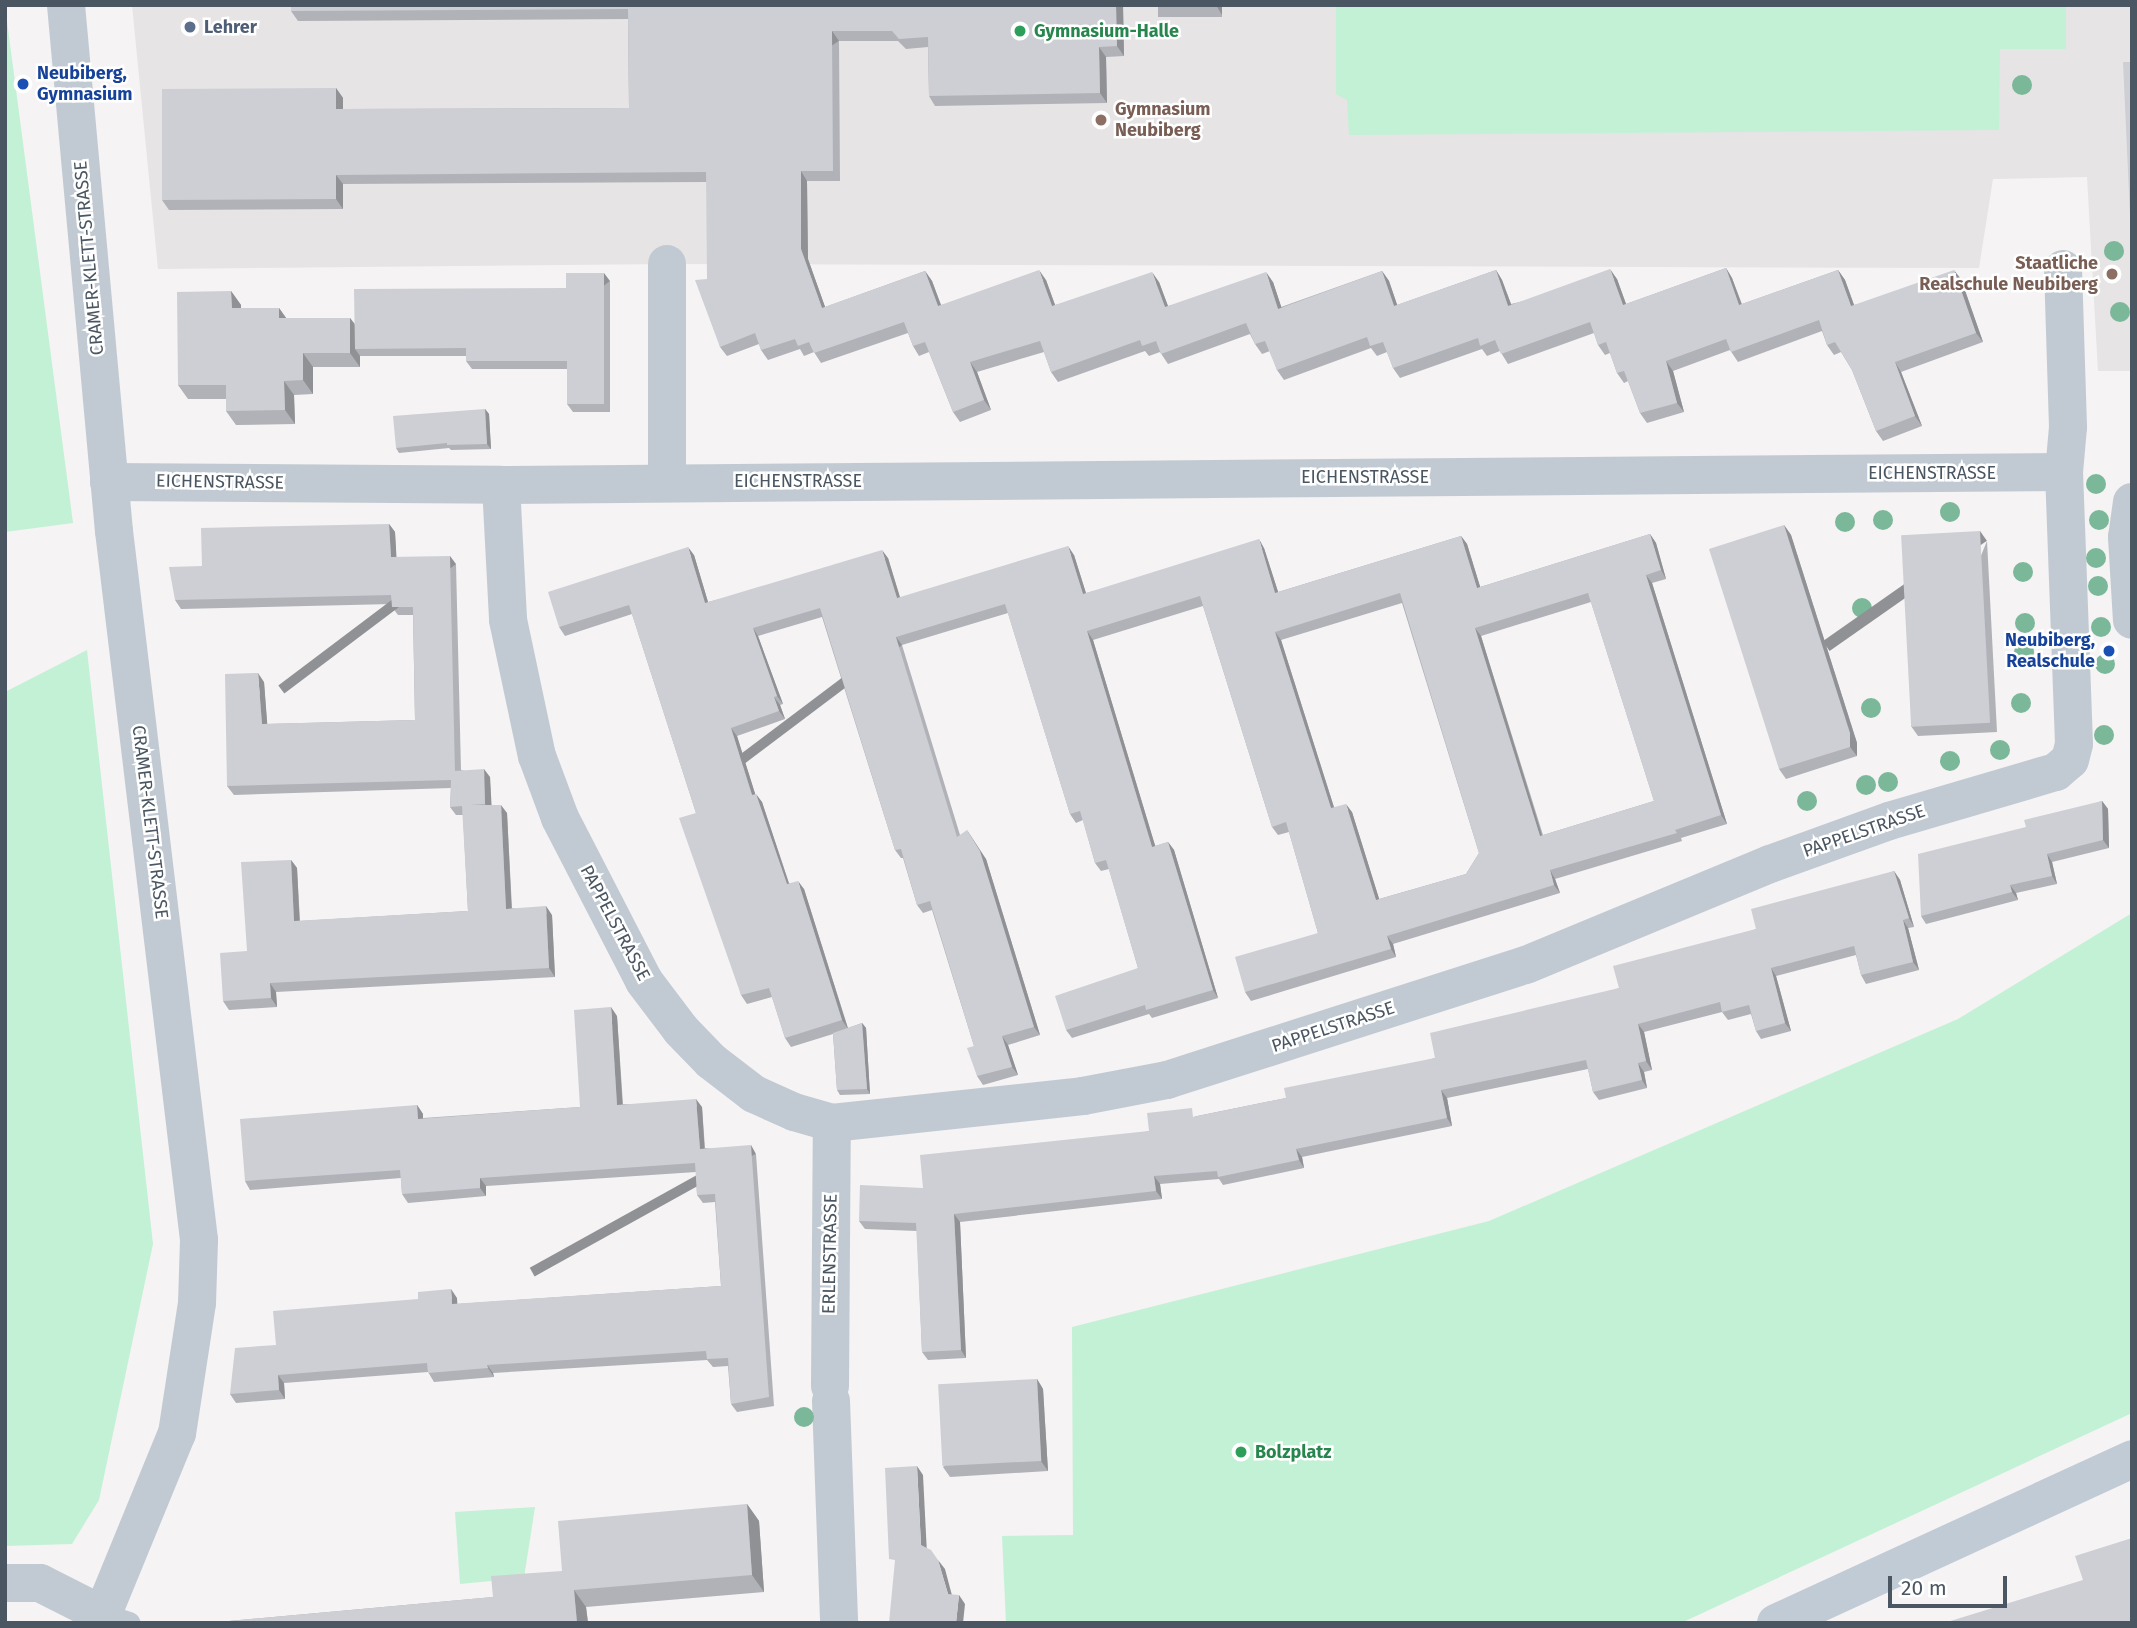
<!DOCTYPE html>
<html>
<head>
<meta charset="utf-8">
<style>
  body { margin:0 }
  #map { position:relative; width:2137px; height:1628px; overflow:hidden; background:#f5f3f3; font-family:"Fira Sans",sans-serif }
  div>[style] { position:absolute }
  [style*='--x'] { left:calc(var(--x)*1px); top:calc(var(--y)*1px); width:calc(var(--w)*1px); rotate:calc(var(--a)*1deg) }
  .education>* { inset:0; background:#e6e4e5 }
  .green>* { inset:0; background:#c3f1d5 }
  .lane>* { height:23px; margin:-11.5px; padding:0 11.5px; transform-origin:11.5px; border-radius:11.5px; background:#c1cad2 }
  .street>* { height:38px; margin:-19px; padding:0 19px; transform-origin:19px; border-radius:19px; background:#c1cad2 }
  .secondary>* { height:38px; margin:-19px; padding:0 19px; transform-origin:19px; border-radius:19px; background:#c1cbd6 }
  .trees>* { width:20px; height:20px; margin:-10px; border-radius:50%; background:#7bb799 }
  .wall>* { inset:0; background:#b0b2b7; transform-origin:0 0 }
  .shaded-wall>* { inset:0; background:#909195; transform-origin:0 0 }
  .building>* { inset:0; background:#cdcfd5; transform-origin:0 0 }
  .dots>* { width:19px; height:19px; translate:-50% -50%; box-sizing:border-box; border:4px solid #fff; border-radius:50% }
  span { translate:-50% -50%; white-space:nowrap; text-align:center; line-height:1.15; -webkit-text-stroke:5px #fff; paint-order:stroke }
  .service-label { font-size:18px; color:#4e5e75; font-weight:700 }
  .left { translate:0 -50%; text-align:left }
  .leisure-label { font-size:18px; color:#27864d; font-weight:700 }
  .transit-label { font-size:18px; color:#164399; font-weight:700 }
  .right { translate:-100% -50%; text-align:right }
  .education-label { font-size:18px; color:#785e54; font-weight:700 }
  .street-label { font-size:18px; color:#4a5661 }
  .frame { position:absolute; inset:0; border:7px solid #4a5661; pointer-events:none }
  .scale { position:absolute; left:1888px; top:1576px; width:119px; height:32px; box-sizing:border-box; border:4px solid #4a5661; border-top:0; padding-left:9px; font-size:21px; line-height:24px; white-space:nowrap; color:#4a5661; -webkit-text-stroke:5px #fff; paint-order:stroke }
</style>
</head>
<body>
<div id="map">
  <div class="education">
    <div style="clip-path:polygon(132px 5px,2132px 5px,2132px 371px,2098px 371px,2087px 177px,1993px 179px,1979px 268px,667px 264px,158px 269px)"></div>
  </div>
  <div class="green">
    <div style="clip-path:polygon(1336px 5px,2066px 5px,2066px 49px,2000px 49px,1999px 130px,1349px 135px,1347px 100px,1336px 94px)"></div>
    <div style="clip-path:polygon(5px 6px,73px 523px,5px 532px)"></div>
    <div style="clip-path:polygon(87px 650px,153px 1244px,99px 1500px,72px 1544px,5px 1546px,5px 692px)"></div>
    <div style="clip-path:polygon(2132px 913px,2132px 1413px,1681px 1623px,1006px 1623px,1002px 1536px,1073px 1535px,1072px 1327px,1489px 1221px,1958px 1019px)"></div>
    <div style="clip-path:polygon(535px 1507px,524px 1578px,460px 1584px,455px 1512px)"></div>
  </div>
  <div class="lane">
    <div style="--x:101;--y:1614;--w:29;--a:18"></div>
  </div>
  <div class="street">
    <div style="--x:66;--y:5;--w:528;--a:84.79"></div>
    <div style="--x:114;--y:531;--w:714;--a:83.16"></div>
    <div style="--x:199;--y:1240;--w:63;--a:91.8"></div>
    <div style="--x:197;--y:1303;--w:132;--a:98.7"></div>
    <div style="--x:177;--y:1433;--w:205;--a:112.3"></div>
    <div style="--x:109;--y:482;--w:392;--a:0.4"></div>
    <div style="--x:501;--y:485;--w:1563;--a:-0.48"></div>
    <div style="--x:667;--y:482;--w:218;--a:-90"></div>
    <div style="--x:501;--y:485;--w:135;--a:87"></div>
    <div style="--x:508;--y:620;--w:139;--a:78"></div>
    <div style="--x:537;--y:756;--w:66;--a:69.6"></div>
    <div style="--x:560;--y:818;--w:183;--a:62.7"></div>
    <div style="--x:644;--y:981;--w:61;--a:52.9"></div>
    <div style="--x:681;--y:1030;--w:43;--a:45.9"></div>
    <div style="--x:711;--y:1061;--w:54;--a:37.5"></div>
    <div style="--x:754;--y:1094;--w:44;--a:24.2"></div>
    <div style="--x:794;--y:1112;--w:40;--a:16"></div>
    <div style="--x:832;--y:1123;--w:252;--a:-6.1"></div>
    <div style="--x:1083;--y:1096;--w:86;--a:-10.8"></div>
    <div style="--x:1167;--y:1080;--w:377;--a:-17.8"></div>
    <div style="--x:1526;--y:965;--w:264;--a:-22.5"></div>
    <div style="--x:1770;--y:864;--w:127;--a:-19.9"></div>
    <div style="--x:1889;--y:821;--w:174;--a:-16.4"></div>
    <div style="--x:2056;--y:772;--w:18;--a:-41"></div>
    <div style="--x:2070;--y:760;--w:16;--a:-76"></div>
    <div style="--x:2074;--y:744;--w:272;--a:-92.1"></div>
    <div style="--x:2064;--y:472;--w:45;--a:-84.9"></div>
    <div style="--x:2068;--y:427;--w:158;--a:-91.8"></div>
    <div style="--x:2132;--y:502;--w:35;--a:98"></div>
    <div style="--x:2127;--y:537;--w:83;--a:86.6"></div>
    <div style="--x:830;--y:1386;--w:263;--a:-89.6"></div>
    <div style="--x:831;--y:1401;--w:222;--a:87.9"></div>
    <div style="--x:5;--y:1583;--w:35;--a:0"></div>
    <div style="--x:40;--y:1583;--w:68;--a:26.9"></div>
  </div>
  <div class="secondary">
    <div style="--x:1776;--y:1623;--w:392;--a:-24.7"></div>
  </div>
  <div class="trees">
    <div style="left:2022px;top:85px"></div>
    <div style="left:2114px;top:251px"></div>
    <div style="left:2120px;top:312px"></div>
    <div style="left:2096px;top:484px"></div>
    <div style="left:1950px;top:512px"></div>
    <div style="left:1883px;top:520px"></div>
    <div style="left:2099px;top:520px"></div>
    <div style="left:1845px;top:522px"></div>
    <div style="left:2096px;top:558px"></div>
    <div style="left:2023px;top:572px"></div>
    <div style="left:2098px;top:586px"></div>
    <div style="left:1862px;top:608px"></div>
    <div style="left:2025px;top:623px"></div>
    <div style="left:2101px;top:627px"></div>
    <div style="left:2024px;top:652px"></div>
    <div style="left:2105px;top:664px"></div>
    <div style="left:2021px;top:703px"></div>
    <div style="left:1871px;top:708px"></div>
    <div style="left:2104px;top:735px"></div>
    <div style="left:2000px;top:750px"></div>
    <div style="left:1950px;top:761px"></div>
    <div style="left:1888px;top:782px"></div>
    <div style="left:1866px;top:785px"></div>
    <div style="left:1807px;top:801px"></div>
    <div style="left:804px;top:1417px"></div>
  </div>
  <div class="wall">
    <div style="clip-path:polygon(245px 5px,1123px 5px,1124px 56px,1106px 57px,1107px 103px,935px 106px,929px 96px,928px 47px,906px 49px,898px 41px,839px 41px,840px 181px,807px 181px,808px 259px,825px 307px,925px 271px,932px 281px,941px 305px,1046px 280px,1055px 305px,1159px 282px,1168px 306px,1273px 282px,1281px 307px,1382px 271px,1389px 281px,1397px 305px,1496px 270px,1502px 280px,1511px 304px,1617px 279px,1626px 304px,1726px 268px,1732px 278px,1742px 304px,1838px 270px,1845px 280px,1854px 305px,1961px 279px,1983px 342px,1901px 372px,1922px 426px,1883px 441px,1876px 431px,1852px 370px,1841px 352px,1834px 355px,1827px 345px,1822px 331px,1738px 362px,1730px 350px,1673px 371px,1684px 412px,1647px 423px,1640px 413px,1628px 381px,1624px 383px,1617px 373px,1610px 353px,1605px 355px,1598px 345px,1594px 333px,1508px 364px,1500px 351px,1487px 356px,1482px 349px,1400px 378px,1393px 368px,1387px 352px,1377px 356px,1371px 348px,1284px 380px,1277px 370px,1270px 351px,1262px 354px,1255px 344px,1250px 334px,1168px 364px,1160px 352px,1149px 356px,1145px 351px,1058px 382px,1051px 372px,1044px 352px,977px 372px,991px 410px,960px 422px,953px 412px,929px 352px,919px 356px,913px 346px,908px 333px,821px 363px,814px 352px,804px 356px,800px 349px,768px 360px,761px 350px,759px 344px,727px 356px,720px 347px,707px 279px,707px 182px,343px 184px,343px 209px,169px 210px,162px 200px,336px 88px,343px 98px,343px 109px,629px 108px,628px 19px,298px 21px,291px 11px,291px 5px)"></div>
    <div style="left:1158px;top:5px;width:64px;height:12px"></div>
    <div style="clip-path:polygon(610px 281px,610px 412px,573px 412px,567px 404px,567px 369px,472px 369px,466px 361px,466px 356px,360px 356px,360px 367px,313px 367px,313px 394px,294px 395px,295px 424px,236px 425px,226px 411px,226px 399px,188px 399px,178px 385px,231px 291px,241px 305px,241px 308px,279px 308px,286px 318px,350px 318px,355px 324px)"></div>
    <div style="clip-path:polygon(485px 409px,489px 414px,491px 449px,451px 450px,449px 448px,399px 453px,396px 448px)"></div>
    <div style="clip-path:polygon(389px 524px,395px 532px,396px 557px,456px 564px,461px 770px,490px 777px,491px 805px,507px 813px,512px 908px,552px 915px,555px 977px,276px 992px,277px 1007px,229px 1010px,223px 1001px,291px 860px,297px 868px,300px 921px,468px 911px,463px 815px,456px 815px,450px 807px,451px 788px,234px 795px,227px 786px,264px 682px,267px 724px,415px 720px,413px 615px,398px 615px,392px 607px,392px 604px,181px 609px,175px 600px,202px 566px)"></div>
    <div style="clip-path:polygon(1784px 525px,1791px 535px,1857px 743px,1857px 756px,1786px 779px,1779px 769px)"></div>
    <div style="clip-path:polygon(evenodd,1650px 534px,1656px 543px,1666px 579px,1652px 583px,1727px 824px,1681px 838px,1682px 841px,1555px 879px,1560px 893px,1393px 944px,1396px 957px,1251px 1001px,1245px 992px,1318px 933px,1289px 832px,1278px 835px,1272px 827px,1203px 606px,1093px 640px,1155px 846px,1168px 842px,1174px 850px,1218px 998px,1152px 1018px,1149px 1014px,1072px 1038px,1066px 1030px,1138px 968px,1109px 869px,1101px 871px,1095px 863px,1083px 820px,1076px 823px,1070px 814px,1008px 613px,902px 645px,960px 835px,986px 859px,1040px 1035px,1008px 1045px,1018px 1075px,983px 1085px,977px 1076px,974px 1046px,932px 910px,923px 913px,917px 905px,903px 858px,901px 858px,895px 850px,822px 617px,758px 636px,783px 704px,780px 705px,785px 719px,737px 736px,755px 794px,762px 802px,789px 883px,804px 889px,848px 1028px,862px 1023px,866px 1028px,870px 1094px,840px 1095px,837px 1090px,833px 1034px,791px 1047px,785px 1038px,772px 997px,747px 1004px,741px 995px,696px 813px,632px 614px,565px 636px,559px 627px,694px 555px,708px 602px,888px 558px,900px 598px,1074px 555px,1086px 593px,1264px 548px,1278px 592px,1461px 536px,1467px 544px,1480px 587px,1650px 534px,1591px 602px,1654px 801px,1543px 835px,1481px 636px,1591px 602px,1650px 534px,1402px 603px,1479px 853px,1466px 874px,1379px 899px,1352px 812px,1334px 807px,1281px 640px,1402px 603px)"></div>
    <div style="clip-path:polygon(1987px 541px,1997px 732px,1918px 736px,1911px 726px)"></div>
    <div style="clip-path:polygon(2102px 801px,2108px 809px,2109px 848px,2052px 862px,2057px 884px,2016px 893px,2018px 900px,1926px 924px,1921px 916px,2026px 827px)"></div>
    <div style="clip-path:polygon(1894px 871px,1900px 880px,1914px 927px,1908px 928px,1919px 970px,1866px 984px,1861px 975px,1856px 955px,1776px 976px,1791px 1031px,1761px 1039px,1756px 1031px,1751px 1014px,1728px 1020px,1722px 1012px,1644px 1032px,1652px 1070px,1644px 1072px,1647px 1088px,1599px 1100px,1593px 1092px,1588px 1069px,1447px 1098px,1452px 1126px,1302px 1157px,1304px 1168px,1223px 1185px,1219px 1179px,1160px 1184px,1162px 1199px,960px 1222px,966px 1358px,928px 1360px,922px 1352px,917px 1231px,865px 1229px,859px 1221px,923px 1188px,1149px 1131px,1197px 1116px,1286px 1098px,1435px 1058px,1619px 988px,1756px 929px)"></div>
    <div style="clip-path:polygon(617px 1016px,623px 1104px,702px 1107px,705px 1148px,756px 1154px,774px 1406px,737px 1412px,731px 1404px,728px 1366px,713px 1367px,707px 1360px,493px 1373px,494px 1377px,434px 1382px,428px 1372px,284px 1383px,285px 1399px,236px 1403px,230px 1394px,276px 1345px,457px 1298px,457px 1304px,721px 1286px,715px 1202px,703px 1203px,697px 1195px,696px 1172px,486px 1186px,486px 1196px,408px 1203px,402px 1194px,401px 1178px,250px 1190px,245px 1181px,417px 1105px,423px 1114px,423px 1118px,580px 1107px)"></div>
    <div style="clip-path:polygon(1037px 1379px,1043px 1389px,1048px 1471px,950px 1477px,943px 1467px)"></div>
    <div style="clip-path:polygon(747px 1504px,759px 1521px,764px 1592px,586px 1607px,588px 1623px,207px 1623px,493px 1597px)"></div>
  </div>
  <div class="shaded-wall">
    <div style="clip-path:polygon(1116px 5px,1123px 5px,1124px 56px,1117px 46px)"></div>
    <div style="clip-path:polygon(1216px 5px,1222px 5px,1222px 15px)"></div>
    <div style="left:832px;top:31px;width:12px;height:140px;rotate:55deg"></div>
    <div style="clip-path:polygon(1099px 47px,1106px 57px,1107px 103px,1100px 93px)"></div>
    <div style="clip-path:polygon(336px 88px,343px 98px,343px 119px,336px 109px)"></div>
    <div style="clip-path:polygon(801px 171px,807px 181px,808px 259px,829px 318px,822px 308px,801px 249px)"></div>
    <div style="clip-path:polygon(336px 175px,343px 184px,343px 209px,336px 199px)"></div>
    <div style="clip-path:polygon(1726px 268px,1732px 278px,1745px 314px,1739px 305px)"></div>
    <div style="clip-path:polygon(1610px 269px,1617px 279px,1630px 315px,1623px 305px)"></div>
    <div style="clip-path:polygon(1039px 270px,1046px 280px,1059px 316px,1052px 306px)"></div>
    <div style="clip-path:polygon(1496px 270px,1502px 280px,1515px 315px,1508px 306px)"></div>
    <div style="clip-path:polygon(1838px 270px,1845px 280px,1858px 316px,1851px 306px)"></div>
    <div style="clip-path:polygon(1954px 270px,1961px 279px,1983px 342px,1976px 333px)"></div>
    <div style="clip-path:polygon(925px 271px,932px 281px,945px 316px,938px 306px)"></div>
    <div style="clip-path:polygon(1382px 271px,1389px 281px,1401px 316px,1394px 306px)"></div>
    <div style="clip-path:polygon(1152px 272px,1159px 282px,1172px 317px,1165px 307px)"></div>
    <div style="clip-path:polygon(1266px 272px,1273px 282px,1285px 318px,1278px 309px)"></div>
    <div style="left:604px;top:273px;width:10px;height:131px;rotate:53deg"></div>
    <div style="clip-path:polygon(231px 291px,241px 305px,241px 322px,232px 308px)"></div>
    <div style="clip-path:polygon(279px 308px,289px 322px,279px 318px)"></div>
    <div style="clip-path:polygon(350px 318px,360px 332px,355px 349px,360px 356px,360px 367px,350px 353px)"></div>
    <div style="clip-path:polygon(303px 353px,313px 367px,313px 394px,303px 380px)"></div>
    <div style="clip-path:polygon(1666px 361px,1673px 371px,1684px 412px,1677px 403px)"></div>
    <div style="clip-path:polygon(970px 362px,977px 372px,991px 410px,984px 400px)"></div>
    <div style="clip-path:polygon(1895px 362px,1901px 372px,1922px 426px,1915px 416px)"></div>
    <div style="clip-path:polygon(284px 381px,294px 395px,295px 424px,285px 410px)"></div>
    <div style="clip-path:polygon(485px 409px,489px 414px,491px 449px,487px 444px)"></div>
    <div style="clip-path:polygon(389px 524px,395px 532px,397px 565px,391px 557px)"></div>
    <div style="clip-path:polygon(1784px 525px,1791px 535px,1857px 743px,1857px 756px,1850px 747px)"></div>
    <div style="left:1980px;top:531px;width:12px;height:192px;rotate:55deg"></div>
    <div style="clip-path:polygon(1650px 534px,1656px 543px,1666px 579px,1661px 570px)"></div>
    <div style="clip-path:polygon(1461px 536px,1467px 544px,1483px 596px,1477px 588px)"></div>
    <div style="clip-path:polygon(1259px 539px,1264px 548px,1281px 601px,1275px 593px)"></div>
    <div style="clip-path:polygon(1068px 546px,1074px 555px,1089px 603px,1083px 594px)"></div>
    <div style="clip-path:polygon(688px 547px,694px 555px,711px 612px,705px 603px)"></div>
    <div style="clip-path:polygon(882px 550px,888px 558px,903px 607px,897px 598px)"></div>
    <div style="left:450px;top:556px;width:10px;height:215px;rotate:53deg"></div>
    <div style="clip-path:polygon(1646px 575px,1652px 583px,1727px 824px,1721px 815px)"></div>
    <div style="clip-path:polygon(753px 628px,758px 636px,783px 704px,777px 696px)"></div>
    <div style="clip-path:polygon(1475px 628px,1481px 636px,1545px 845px,1540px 836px)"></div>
    <div style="clip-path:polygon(1087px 631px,1093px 640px,1158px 855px,1152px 847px)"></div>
    <div style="clip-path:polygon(1275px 632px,1281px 640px,1337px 817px,1331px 808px)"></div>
    <div style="left:896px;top:637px;width:10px;height:209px;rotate:53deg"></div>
    <div style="clip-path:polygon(258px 673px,264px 682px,268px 733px,262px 724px)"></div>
    <div style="clip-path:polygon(774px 697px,780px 705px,785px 719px,779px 711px)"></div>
    <div style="clip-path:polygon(731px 728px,737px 736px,758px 803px,752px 795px)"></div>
    <div style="clip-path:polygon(484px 769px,490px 777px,492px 813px,485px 804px)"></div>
    <div style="clip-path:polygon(756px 794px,762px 802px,792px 893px,787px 884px)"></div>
    <div style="clip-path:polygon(2102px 801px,2108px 809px,2109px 848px,2103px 840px)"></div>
    <div style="clip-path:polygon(1346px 804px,1352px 812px,1382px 908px,1376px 900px)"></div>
    <div style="clip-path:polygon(501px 805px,507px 813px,512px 917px,506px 909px)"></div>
    <div style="clip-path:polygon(967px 830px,986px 859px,1040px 1035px,1034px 1027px)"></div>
    <div style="clip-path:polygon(1168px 842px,1174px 850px,1218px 998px,1213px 990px)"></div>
    <div style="clip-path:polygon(2047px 854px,2052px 862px,2057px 884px,2052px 876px)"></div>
    <div style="clip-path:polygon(291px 860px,297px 868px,300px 930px,294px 921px)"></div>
    <div style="clip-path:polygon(1550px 870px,1555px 879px,1560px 893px,1554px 885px)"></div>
    <div style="clip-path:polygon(1894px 871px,1900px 880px,1914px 927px,1909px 918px)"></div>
    <div style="clip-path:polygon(798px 881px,804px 889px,848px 1029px,842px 1020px)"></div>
    <div style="clip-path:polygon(2010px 885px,2016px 893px,2018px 900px,2012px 892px)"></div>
    <div style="clip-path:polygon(546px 906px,552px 915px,555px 977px,549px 968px)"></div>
    <div style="clip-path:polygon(1903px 920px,1908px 928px,1919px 970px,1913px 962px)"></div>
    <div style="clip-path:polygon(1387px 936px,1393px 944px,1396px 957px,1391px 949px)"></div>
    <div style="clip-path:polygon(1771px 968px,1776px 976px,1791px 1031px,1785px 1023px)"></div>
    <div style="clip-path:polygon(270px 983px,276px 992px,277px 1007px,271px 998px)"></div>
    <div style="clip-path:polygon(611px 1007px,617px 1016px,623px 1113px,617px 1105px)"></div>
    <div style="clip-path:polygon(862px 1023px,866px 1028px,870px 1094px,867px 1089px)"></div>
    <div style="clip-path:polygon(1638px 1024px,1644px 1032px,1652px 1070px,1646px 1061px)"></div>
    <div style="clip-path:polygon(1002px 1036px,1008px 1045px,1018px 1075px,1012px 1067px)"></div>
    <div style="clip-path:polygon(1638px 1063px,1644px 1072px,1647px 1088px,1642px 1080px)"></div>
    <div style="clip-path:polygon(1441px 1090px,1447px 1098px,1452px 1126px,1447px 1118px)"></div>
    <div style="clip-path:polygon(696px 1099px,702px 1107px,705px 1157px,700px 1149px)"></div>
    <div style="clip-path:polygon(417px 1105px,423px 1114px,423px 1127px,418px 1119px)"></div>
    <div style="left:751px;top:1145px;width:10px;height:253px;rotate:61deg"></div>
    <div style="clip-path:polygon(1296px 1149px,1302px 1157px,1304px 1168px,1299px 1160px)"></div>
    <div style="clip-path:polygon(1154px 1176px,1160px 1184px,1162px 1199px,1156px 1191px)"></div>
    <div style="clip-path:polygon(480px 1178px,486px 1186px,486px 1196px,480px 1188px)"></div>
    <div style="clip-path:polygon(954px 1214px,960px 1222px,966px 1358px,961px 1350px)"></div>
    <div style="clip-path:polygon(451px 1289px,457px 1298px,458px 1313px,452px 1304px)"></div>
    <div style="clip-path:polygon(487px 1365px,493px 1373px,494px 1377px,488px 1368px)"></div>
    <div style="clip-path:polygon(278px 1375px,284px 1383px,285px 1399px,279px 1390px)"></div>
    <div style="clip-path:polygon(1037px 1379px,1043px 1389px,1048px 1471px,1041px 1461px)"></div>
    <div style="clip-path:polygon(917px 1466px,923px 1475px,927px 1554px,921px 1545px)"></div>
    <div style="clip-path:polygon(747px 1504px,759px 1521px,764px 1592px,752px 1575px)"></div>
    <div style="clip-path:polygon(938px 1560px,945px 1569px,954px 1603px,948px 1594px)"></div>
    <div style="clip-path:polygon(574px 1590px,586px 1607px,588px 1623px,577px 1623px)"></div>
    <div style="clip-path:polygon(959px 1595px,965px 1604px,963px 1623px,956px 1623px)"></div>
  </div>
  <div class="building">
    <div style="clip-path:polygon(291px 5px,1116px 5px,1117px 46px,1099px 47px,1100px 93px,929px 96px,928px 37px,899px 39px,892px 31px,832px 31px,833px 171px,801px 171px,801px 249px,822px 308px,925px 271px,938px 306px,1039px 270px,1052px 306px,1152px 272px,1165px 307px,1266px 272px,1278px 309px,1382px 271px,1394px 306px,1496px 270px,1508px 306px,1610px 269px,1623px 305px,1726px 268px,1739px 305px,1838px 270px,1851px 306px,1954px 270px,1976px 333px,1895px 362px,1915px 416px,1876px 431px,1852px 370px,1835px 342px,1827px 345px,1819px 320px,1731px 352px,1726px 339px,1666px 361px,1677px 403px,1640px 413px,1624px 371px,1617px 373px,1606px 342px,1598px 345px,1590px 322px,1501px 354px,1495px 340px,1480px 346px,1478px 338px,1393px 368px,1383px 342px,1370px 346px,1367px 337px,1277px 370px,1265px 341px,1255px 344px,1246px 323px,1161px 354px,1156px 341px,1142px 346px,1140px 340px,1051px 372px,1040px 341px,970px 362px,984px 400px,953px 412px,925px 342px,913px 346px,904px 322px,814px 353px,809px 342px,798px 346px,795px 339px,761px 350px,755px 333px,720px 347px,695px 280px,707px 279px,706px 172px,336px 175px,336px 199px,162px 200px,162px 89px,336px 88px,336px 109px,629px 108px,628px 9px,291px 11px)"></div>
    <div style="clip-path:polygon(2123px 62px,2132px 62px,2132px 259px)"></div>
    <div style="clip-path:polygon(566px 273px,604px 273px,604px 404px,567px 404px,567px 361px,466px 361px,466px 348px,355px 349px,354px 289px,566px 288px)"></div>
    <div style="clip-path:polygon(231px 291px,232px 308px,279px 308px,279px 318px,350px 318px,350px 353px,303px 353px,303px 380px,284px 381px,285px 410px,226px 411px,226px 385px,178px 385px,177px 292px)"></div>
    <div style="clip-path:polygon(485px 409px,487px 444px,447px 445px,447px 443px,396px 448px,393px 416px)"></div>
    <div style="clip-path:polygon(389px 524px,391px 557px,450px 556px,455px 771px,484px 769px,485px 804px,470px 805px,501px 805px,506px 909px,546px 906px,549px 968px,270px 983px,271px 998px,223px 1001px,220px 953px,247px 951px,241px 862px,291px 860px,294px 921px,468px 911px,462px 806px,450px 807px,451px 780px,227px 786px,225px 674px,258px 673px,262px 724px,415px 720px,413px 607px,392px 607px,391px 595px,175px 600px,169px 567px,202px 566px,201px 528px)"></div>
    <div style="clip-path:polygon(1784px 525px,1850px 733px,1850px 747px,1779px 769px,1709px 549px)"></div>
    <div style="left:1980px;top:531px;width:192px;height:79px;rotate:87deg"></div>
    <div style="clip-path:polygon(evenodd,1650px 534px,1661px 570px,1646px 575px,1721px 815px,1675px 830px,1677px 833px,1550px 870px,1554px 885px,1387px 936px,1391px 949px,1245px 992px,1235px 957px,1318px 933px,1286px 822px,1272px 827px,1200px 596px,1087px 631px,1152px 847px,1168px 842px,1213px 990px,1146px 1010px,1145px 1005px,1066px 1030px,1055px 996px,1138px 968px,1106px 860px,1095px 863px,1080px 811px,1070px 814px,1005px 604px,896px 637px,957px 837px,967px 830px,980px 851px,1034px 1027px,1002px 1036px,1012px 1067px,977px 1076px,967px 1048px,974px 1046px,930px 901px,917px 905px,901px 849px,895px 850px,820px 608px,753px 628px,777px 696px,774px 697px,779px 711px,731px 728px,752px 795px,756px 794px,787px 884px,798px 881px,842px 1020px,785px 1038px,769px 988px,741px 995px,679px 818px,696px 813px,629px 605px,559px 627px,548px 592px,688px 547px,705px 603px,882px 550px,897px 598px,1068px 546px,1083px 594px,1259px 539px,1275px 593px,1461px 536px,1477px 588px,1650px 534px,1400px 593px,1479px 853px,1466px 874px,1376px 900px,1346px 804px,1331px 808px,1275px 632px,1400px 593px,1650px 534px,1588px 593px,1654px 801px,1540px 836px,1475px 628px,1588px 593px)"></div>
    <div style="clip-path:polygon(2102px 801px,2103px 840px,2047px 854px,2052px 876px,2010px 885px,2012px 892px,1921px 916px,1918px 854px,2026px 827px,2024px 820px)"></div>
    <div style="clip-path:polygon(1894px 871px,1909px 918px,1903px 920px,1913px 962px,1861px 975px,1854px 946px,1771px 968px,1785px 1023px,1756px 1031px,1749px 1005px,1722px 1012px,1720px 1002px,1638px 1024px,1646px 1061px,1638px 1063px,1642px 1080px,1593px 1092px,1586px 1060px,1441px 1090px,1447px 1118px,1296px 1149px,1299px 1160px,1218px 1177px,1217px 1171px,1154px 1176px,1156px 1191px,954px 1214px,961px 1350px,922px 1352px,916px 1223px,859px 1221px,860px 1185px,923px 1188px,920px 1155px,1149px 1131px,1147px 1113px,1192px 1108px,1193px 1117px,1286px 1098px,1284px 1088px,1435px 1058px,1430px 1033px,1619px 988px,1613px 966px,1756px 929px,1751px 909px)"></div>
    <div style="clip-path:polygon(611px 1007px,617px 1105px,696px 1099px,700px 1149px,751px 1145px,769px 1397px,731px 1404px,728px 1358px,707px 1359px,706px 1351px,487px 1365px,488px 1368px,428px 1373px,427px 1363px,278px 1375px,279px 1390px,230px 1394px,235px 1348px,276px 1345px,273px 1311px,418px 1299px,418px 1292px,451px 1289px,452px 1304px,721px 1286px,715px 1194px,697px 1195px,695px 1163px,480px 1178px,480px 1188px,402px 1194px,400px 1170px,245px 1181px,240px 1119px,417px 1105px,418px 1119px,580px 1107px,574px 1010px)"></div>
    <div style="clip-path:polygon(862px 1023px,867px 1089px,837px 1090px,833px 1033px)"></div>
    <div style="left:1037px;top:1379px;width:82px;height:99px;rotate:87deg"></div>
    <div style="clip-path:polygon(917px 1466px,921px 1545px,931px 1550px,938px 1560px,948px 1594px,959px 1595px,956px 1623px,889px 1623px,895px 1560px,889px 1559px,885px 1468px)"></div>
    <div style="clip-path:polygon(747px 1504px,752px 1575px,574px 1590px,577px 1623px,207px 1623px,493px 1597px,491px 1576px,562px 1571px,558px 1521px)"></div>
    <div style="clip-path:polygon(2132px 1538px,2132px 1623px,1944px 1623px,2083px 1580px,2075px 1556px)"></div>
  </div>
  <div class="dots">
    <div style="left:190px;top:27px;background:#5c6f8a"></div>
    <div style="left:1020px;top:31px;background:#2e9e5b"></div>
    <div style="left:23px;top:84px;background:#1a4fb4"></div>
    <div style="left:1101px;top:120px;background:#8d6e63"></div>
    <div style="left:2112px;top:274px;background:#8d6e63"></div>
    <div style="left:2109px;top:651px;background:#1a4fb4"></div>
    <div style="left:1241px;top:1452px;background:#2e9e5b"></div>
  </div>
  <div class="service-label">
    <span class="left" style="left:204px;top:27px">Lehrer</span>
  </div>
  <div class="leisure-label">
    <span class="left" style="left:1034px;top:31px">Gymnasium-Halle</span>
    <span class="left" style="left:1255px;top:1452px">Bolzplatz</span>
  </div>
  <div class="transit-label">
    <span class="left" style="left:37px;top:84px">Neubiberg,<br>Gymnasium</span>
    <span class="right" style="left:2095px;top:651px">Neubiberg,<br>Realschule</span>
  </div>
  <div class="education-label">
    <span class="left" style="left:1115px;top:120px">Gymnasium<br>Neubiberg</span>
    <span class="right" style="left:2098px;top:274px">Staatliche<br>Realschule Neubiberg</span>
  </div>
  <div class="street-label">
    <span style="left:89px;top:258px;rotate:-95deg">CRAMER-KLETT-STRASSE</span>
    <span style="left:1932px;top:473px">EICHENSTRASSE</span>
    <span style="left:1365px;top:477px">EICHENSTRASSE</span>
    <span style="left:798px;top:481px">EICHENSTRASSE</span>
    <span style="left:220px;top:482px;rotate:1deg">EICHENSTRASSE</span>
    <span style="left:150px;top:822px;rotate:83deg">CRAMER-KLETT-STRASSE</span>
    <span style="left:1864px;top:831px;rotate:-19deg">PAPPELSTRASSE</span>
    <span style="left:615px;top:923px;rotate:62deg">PAPPELSTRASSE</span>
    <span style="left:1333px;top:1027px;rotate:-18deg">PAPPELSTRASSE</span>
    <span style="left:830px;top:1254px;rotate:-89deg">ERLENSTRASSE</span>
  </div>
  <div class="frame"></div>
  <div class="scale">20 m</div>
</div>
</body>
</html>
